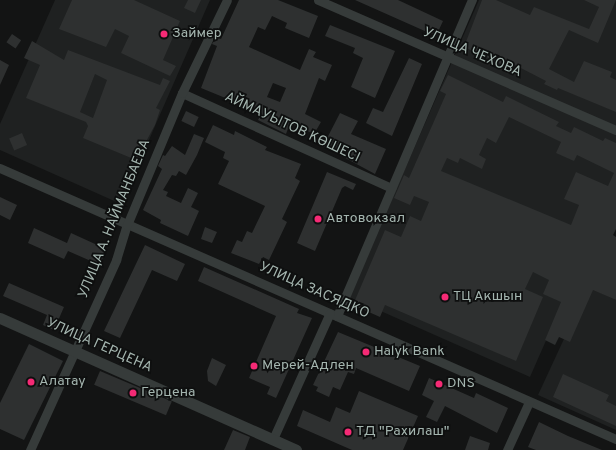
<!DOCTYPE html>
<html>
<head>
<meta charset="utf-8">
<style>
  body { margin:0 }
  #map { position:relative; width:616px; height:450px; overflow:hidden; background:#131414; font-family:Overpass,sans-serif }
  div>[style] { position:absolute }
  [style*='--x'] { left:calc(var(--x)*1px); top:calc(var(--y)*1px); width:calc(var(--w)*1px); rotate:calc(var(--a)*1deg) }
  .built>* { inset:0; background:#1f2121 }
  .building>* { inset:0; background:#2e3030; transform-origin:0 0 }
  .minor>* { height:9px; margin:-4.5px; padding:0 4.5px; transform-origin:4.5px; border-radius:4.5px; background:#363b3a }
  .tertiary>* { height:11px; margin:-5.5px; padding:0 5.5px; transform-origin:5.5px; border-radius:5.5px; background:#363b3a }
  .dots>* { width:11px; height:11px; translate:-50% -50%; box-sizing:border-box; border:2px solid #0e0f0f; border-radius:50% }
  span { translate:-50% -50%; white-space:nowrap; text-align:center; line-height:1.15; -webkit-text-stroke:3.5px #0e0f0f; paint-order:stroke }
  .poi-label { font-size:14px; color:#a4b5af }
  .left { translate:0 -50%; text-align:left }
  .street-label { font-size:14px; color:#a4b5af }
</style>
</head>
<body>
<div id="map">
  <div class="built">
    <div style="clip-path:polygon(55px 0,210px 0,121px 204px,0 150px,0 124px)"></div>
    <div style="clip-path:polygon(479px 0,616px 0,616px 181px,530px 377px,349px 297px)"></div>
    <div style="clip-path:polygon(588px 287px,616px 300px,616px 430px,538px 395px)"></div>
  </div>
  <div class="building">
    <div style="clip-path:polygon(72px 0,134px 0,180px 21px,163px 60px,176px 66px,170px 76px,121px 53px,129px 36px,115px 29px,106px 47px,59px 29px)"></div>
    <div style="clip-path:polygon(188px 0,201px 0,195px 13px,184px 8px)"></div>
    <div style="clip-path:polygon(evenodd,239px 0,278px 0,318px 16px,309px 38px,285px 28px,287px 23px,272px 16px,265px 30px,258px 27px,249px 47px,300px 70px,309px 49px,316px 52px,313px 57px,332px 65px,325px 81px,319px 78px,305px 114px,321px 122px,314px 134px,290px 123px,286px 134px,258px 120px,262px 113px,201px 88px,217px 46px,212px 44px,216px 37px,221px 39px,239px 0,273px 83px,286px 88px,280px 102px,267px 97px,273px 83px)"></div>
    <div style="clip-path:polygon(355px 0,398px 0,443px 21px,436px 36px)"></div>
    <div style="clip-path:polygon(482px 0,496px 0,530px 15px,534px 7px,589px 29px,599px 7px,584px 0,616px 0,598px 43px,569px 30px,549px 69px,574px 82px,584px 61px,612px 72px,610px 77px,616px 80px,616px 112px,558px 88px,557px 90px,544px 84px,546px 81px,515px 65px,513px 69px,464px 47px)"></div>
    <div style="clip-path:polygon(330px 25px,395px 51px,375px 98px,351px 87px,363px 58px,353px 53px,355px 48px,325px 36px)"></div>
    <div style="left:12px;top:34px;width:11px;height:10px;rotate:34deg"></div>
    <div style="clip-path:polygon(evenodd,32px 41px,64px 60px,68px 50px,160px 85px,163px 78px,170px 81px,156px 108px,160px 110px,155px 125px,136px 160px,83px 138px,88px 126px,86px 122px,26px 98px,40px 65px,24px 58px,32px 41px,95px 74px,107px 80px,93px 118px,80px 112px,95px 74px)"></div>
    <div style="clip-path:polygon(409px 58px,422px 64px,392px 136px,366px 123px,373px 108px,383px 112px)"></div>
    <div style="clip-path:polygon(0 60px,9px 65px,0 85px)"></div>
    <div style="clip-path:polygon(evenodd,448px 75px,503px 102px,506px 96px,559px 122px,556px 126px,571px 133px,574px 127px,603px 141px,605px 138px,616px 143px,616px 229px,613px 235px,616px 237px,616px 300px,593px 290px,570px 342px,559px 337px,555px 345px,545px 340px,561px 302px,543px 294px,549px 280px,533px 272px,525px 289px,543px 297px,516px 361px,385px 305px,380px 317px,353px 305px,385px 230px,401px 237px,410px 216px,421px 221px,429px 202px,414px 196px,410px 205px,394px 198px,404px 175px,409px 178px,446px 94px,440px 91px,448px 75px,509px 117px,561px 142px,556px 153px,574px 161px,577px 155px,614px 173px,608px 186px,576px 172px,564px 199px,579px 205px,571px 225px,441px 171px,447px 158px,458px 163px,460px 158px,482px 169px,486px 159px,479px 155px,487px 138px,496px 143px,509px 117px)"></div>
    <div style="left:186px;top:111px;width:14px;height:11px;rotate:25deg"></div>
    <div style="clip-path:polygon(340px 113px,358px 121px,351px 134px,386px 149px,375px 174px,323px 146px)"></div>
    <div style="clip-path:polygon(213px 125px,234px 135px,235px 131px,267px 147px,265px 150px,301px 164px,295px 178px,300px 181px,282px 219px,287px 222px,269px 260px,263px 257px,259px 264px,231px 253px,237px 240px,242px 242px,247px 231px,252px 233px,265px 206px,218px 184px,229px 161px,223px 158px,225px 152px,205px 142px)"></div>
    <div style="left:22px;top:133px;width:13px;height:14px;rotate:67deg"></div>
    <div style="clip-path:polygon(194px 134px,204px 138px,197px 155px,186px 175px,179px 171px,176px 176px,172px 175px,163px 190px,168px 192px,166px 196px,181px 203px,188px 188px,198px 193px,191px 207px,199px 211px,188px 236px,160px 223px,161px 220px,143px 210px,162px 169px,158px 166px,163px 155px,165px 156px,172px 146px,185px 155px)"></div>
    <div style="clip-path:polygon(327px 172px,356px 184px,353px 190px,345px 186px,342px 188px,315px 251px,297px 243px)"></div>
    <div style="clip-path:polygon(0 197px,17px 205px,10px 220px,0 215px)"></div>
    <div style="clip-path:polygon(205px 227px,217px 232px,212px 243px,201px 239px)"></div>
    <div style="clip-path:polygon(34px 228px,67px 243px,71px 233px,106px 249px,100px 265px,68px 251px,64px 259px,28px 243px)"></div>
    <div style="clip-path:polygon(145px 245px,185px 264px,177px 281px,152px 270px,120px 338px,104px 331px)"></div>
    <div style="clip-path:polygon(204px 267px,299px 309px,297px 313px,312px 318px,276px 398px,267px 394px,270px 387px,249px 378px,276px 316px,198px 281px)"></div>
    <div style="clip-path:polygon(9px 283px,64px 307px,54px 330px,43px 325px,47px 315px,3px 296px)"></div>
    <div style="clip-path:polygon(338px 332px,420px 366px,409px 391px,356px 368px,354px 374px,348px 372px,340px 390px,333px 387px,329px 397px,316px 391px,318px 387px,313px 385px)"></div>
    <div style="clip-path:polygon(29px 344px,63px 361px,24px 440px,0 429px,0 403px)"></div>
    <div style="clip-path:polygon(212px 358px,226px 365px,216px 386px,208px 381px,207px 371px)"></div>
    <div style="left:100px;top:371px;width:78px;height:15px;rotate:23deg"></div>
    <div style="clip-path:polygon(563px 374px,609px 395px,606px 401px,616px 406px,616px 426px,553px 397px)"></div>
    <div style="clip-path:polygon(429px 378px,474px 398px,476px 393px,508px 408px,497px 433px,445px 406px,437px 422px,426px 417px,434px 401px,422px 395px)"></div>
    <div style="clip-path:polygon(359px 391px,418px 416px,403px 450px,352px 450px,297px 426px,303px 410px,330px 422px,336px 407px,350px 413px)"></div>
    <div style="clip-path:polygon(539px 422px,568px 436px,602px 450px,536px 450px,528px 447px)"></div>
    <div style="clip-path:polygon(233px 430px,250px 437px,245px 450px,224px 450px)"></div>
    <div style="clip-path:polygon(470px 436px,490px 443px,488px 450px,465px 450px)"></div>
  </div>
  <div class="minor">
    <div style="--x:318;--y:0;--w:325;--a:23.6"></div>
    <div style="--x:182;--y:93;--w:230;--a:24.4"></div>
    <div style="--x:0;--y:168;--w:673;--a:23.75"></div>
    <div style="--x:337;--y:316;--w:344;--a:-66.9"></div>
    <div style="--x:273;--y:439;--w:138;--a:-65.7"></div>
    <div style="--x:30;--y:450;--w:209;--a:-65.6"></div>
    <div style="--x:116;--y:260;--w:37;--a:-73"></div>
    <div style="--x:127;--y:225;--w:143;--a:-67.4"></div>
    <div style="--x:182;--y:93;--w:103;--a:-64.2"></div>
    <div style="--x:507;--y:450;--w:53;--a:-65.4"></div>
  </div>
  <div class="tertiary">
    <div style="--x:0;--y:318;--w:324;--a:24"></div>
  </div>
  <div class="dots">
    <div style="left:164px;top:34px;background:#f52a75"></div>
    <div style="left:318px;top:219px;background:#f52a75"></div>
    <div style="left:445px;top:297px;background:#f52a75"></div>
    <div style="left:366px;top:352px;background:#f52a75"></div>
    <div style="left:254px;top:366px;background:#f52a75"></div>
    <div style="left:31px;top:382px;background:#f52a75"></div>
    <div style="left:439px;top:384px;background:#f52a75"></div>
    <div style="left:133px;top:393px;background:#f52a75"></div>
    <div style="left:348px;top:432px;background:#f52a75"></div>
  </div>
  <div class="poi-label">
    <span class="left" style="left:172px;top:34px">Займер</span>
    <span class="left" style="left:326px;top:219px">Автовокзал</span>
    <span class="left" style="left:453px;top:297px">ТЦ Акшын</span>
    <span class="left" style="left:374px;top:352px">Halyk Bank</span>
    <span class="left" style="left:262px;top:366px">Мерей-Адлен</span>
    <span class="left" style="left:39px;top:382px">Алатау</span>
    <span class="left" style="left:447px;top:384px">DNS</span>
    <span class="left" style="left:141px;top:393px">Герцена</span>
    <span class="left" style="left:356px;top:432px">ТД "Рахилаш"</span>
  </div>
  <div class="street-label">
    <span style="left:472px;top:53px;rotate:23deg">УЛИЦА ЧЕХОВА</span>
    <span style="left:292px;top:128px;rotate:25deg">АЙМАУЫТОВ КӨШЕСІ</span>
    <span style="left:115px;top:219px;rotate:-68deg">УЛИЦА А. НАЙМАНБАЕВА</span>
    <span style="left:314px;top:291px;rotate:24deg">УЛИЦА ЗАСЯДКО</span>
    <span style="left:99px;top:346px;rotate:24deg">УЛИЦА ГЕРЦЕНА</span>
  </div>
</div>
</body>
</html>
